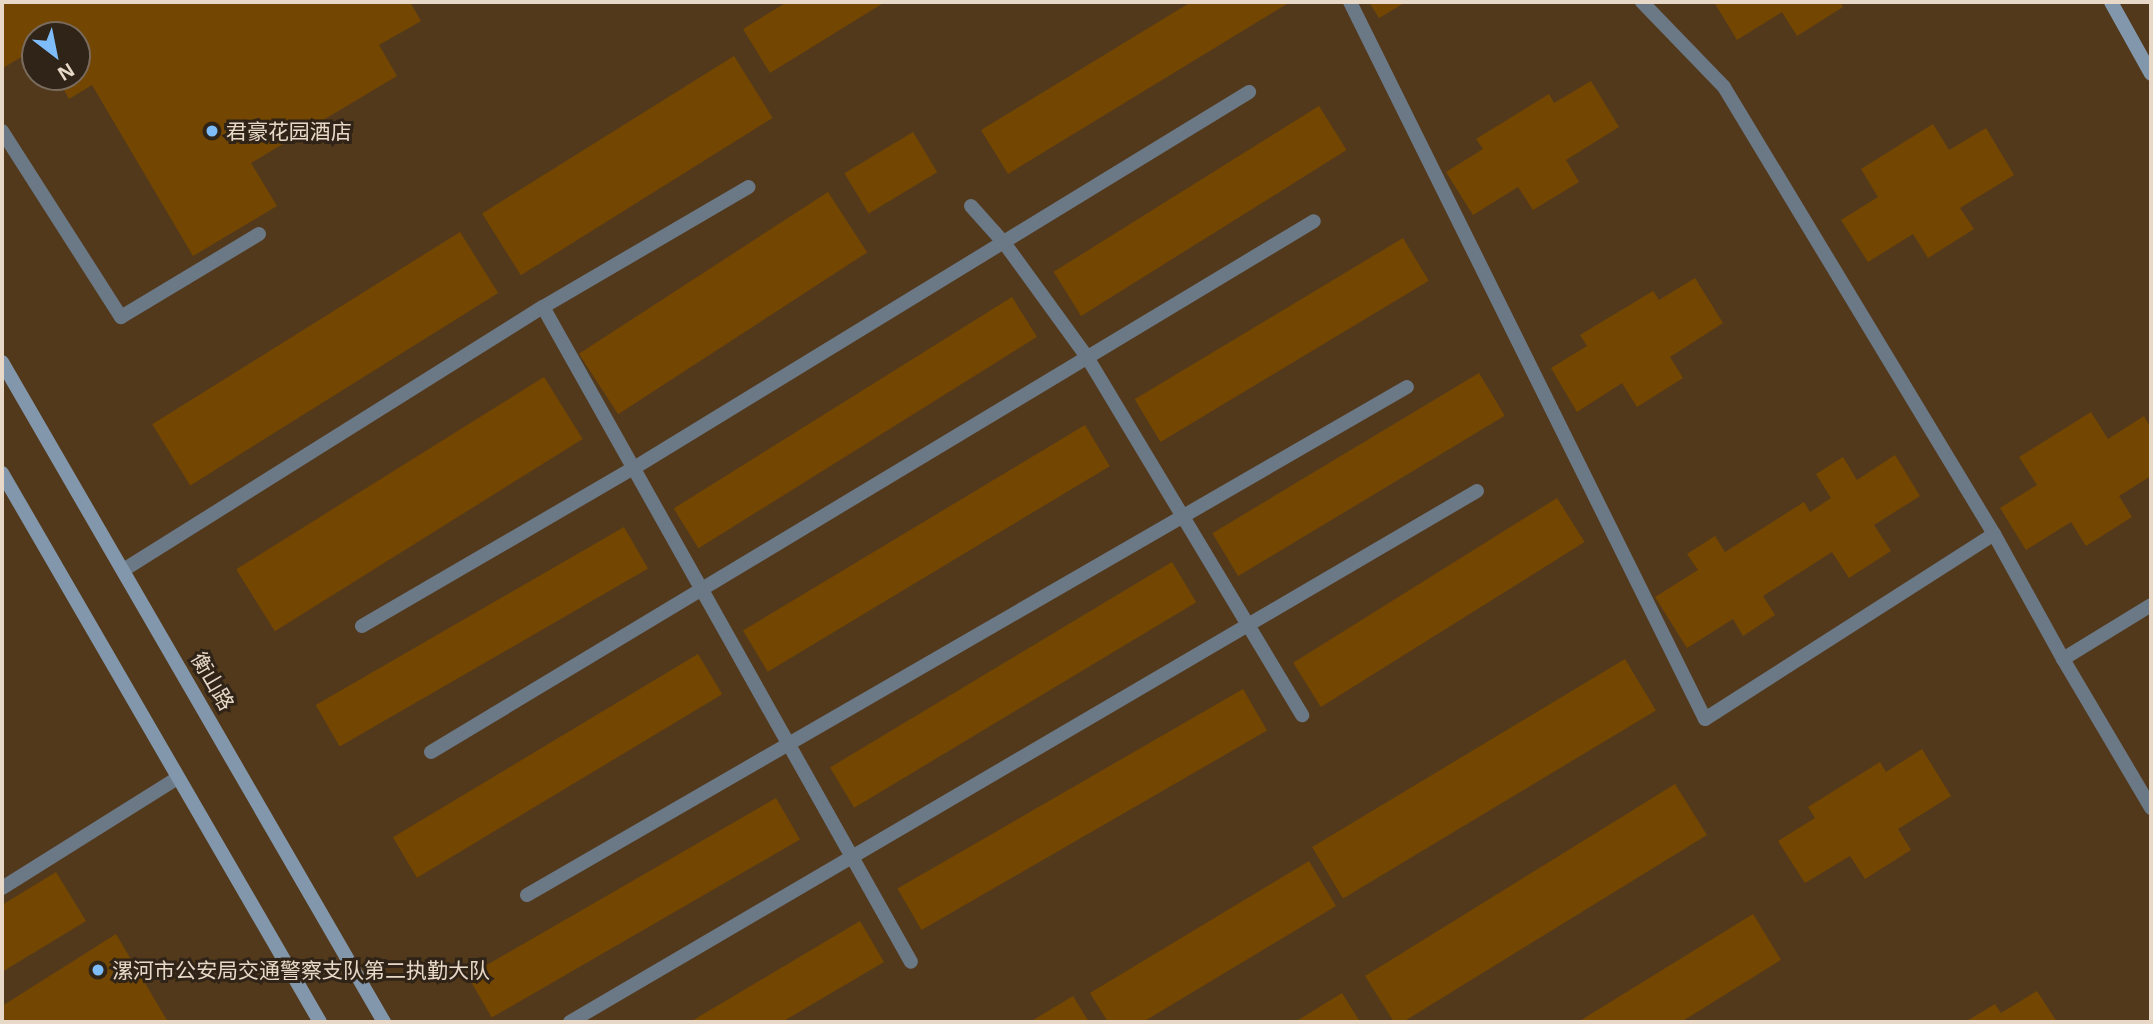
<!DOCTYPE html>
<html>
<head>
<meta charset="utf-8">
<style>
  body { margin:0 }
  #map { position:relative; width:2153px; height:1024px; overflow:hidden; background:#53391c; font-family:"Open Sans","Noto Sans SC",sans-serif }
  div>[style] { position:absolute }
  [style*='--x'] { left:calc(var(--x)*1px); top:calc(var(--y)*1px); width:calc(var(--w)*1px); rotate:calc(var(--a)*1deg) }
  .building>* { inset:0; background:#734602; transform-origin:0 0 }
  .street>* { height:14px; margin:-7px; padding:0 7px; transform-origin:7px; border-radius:7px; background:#6b7885 }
  .secondary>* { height:14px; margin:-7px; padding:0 7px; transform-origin:7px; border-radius:7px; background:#8297ab }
  .dots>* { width:19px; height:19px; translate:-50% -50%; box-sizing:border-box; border:4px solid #2f2417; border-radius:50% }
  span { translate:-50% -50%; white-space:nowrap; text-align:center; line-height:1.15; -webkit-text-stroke:6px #2f2417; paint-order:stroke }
  .poi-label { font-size:21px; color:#e8d8c8 }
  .left { translate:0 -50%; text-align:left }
  .street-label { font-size:21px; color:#e8d8c8 }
  .frame { position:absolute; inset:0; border:4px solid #e8d8c8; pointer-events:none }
  .north { position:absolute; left:21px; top:21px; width:70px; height:70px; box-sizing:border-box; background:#2f2417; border:2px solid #796c5e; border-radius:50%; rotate:148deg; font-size:19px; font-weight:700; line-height:28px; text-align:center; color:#e8d8c8 }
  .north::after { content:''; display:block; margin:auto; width:24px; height:32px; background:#7fbdfa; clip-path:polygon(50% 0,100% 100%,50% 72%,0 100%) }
</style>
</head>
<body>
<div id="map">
  <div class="building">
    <div style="clip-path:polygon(2px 2px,410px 2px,421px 21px,379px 45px,397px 76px,251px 163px,277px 206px,193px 256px,92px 85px,69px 99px,57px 77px,77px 77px,77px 35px,35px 35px,35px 49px,3px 68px)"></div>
    <div style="clip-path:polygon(787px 2px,885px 2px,770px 73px,743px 29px)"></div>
    <div style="clip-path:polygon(1191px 2px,1290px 2px,1008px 174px,981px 130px)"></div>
    <div style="clip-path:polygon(1369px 2px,1406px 2px,1379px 18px)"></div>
    <div style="clip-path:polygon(1714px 2px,1840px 2px,1843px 7px,1797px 36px,1782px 12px,1737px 40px)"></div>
    <div style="left:734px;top:56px;width:73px;height:297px;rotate:58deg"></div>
    <div style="clip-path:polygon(1591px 81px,1619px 127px,1566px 160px,1579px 182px,1533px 210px,1518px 187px,1473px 215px,1446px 172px,1483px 149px,1476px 139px,1549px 94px,1554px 103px)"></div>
    <div style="left:1319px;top:106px;width:52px;height:313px;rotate:58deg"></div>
    <div style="clip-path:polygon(1933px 124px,1949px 150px,1986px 128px,2014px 175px,1960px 208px,1974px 229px,1928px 258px,1913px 234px,1868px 262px,1841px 220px,1878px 197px,1861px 169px)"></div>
    <div style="left:913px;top:132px;width:47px;height:80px;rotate:59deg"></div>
    <div style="left:828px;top:192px;width:72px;height:297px;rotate:57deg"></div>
    <div style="left:460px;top:232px;width:72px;height:363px;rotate:58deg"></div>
    <div style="left:1403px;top:238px;width:50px;height:313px;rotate:59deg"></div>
    <div style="clip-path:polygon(1695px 278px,1723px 323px,1670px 357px,1683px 378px,1637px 407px,1622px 383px,1577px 412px,1551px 368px,1587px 346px,1580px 335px,1653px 291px,1659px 300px)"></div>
    <div style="left:1012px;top:297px;width:47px;height:399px;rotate:58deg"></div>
    <div style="left:1479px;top:373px;width:50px;height:311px;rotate:59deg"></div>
    <div style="left:544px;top:377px;width:73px;height:363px;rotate:58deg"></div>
    <div style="clip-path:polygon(2091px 412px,2108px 439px,2144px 416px,2151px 428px,2151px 476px,2119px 496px,2132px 517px,2086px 546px,2071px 522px,2026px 550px,2000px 508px,2037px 485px,2019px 457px)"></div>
    <div style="left:1085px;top:425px;width:48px;height:399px;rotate:59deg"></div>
    <div style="clip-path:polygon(1895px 455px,1920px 496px,1874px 525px,1891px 551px,1849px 578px,1832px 552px,1763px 596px,1775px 615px,1743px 636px,1733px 619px,1687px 648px,1655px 597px,1698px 570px,1687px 554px,1715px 536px,1725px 552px,1804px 502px,1810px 512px,1831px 498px,1816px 474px,1843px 457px,1857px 480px)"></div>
    <div style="left:1557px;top:498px;width:52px;height:311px;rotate:58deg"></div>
    <div style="left:624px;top:527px;width:48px;height:356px;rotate:60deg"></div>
    <div style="left:1172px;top:562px;width:47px;height:399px;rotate:59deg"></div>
    <div style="left:698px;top:654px;width:47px;height:356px;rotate:59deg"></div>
    <div style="left:1625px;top:659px;width:60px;height:365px;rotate:59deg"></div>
    <div style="left:1243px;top:689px;width:48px;height:399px;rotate:60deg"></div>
    <div style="clip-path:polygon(1922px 749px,1951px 796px,1898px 829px,1911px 850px,1865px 879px,1850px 856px,1805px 883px,1778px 841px,1815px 818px,1808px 807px,1880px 762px,1886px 772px)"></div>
    <div style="clip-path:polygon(1675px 784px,1707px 835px,1403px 1022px,1394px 1022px,1365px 976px)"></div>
    <div style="left:776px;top:798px;width:48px;height:356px;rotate:60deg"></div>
    <div style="clip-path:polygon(1309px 861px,1336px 906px,1143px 1022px,1108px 1022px,1090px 993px)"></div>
    <div style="clip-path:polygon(56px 872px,86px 921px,2px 972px,2px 905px)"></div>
    <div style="clip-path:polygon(1753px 914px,1781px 960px,1681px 1022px,1578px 1022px)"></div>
    <div style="clip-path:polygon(860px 921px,884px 962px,782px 1022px,690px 1022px)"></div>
    <div style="clip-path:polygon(116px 934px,168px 1022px,2px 1022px,2px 1006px)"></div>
    <div style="clip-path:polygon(2037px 991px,2057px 1022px,1965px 1022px,1995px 1004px,2001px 1013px)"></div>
    <div style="clip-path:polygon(1342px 993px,1360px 1022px,1295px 1022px)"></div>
    <div style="clip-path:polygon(1073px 996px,1089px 1022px,1030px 1022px)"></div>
  </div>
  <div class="street">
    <div style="--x:1350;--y:2;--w:800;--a:63.66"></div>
    <div style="--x:1705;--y:719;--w:343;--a:-32.6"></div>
    <div style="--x:1642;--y:2;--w:118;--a:46"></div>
    <div style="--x:1724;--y:87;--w:522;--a:58.87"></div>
    <div style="--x:1994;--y:534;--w:143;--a:61.1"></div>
    <div style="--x:2063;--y:659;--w:103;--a:-31.5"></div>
    <div style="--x:2;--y:131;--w:221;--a:57.4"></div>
    <div style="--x:121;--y:317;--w:161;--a:-31"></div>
    <div style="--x:971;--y:206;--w:51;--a:48.2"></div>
    <div style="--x:1005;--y:244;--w:140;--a:54"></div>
    <div style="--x:1087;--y:357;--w:418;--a:59"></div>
    <div style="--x:543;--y:307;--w:238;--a:-30.3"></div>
    <div style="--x:125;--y:569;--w:493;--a:-32.1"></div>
    <div style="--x:543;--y:307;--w:751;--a:60.67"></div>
    <div style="--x:362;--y:626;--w:315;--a:-30.2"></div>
    <div style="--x:634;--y:468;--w:721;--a:-31.44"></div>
    <div style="--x:2063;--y:659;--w:173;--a:59.4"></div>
    <div style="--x:431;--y:752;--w:1030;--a:-31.02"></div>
    <div style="--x:2;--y:888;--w:205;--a:-32.1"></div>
    <div style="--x:527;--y:895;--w:1016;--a:-30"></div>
    <div style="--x:570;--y:1022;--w:1051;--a:-30.35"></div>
  </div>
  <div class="secondary">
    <div style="--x:2111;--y:2;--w:82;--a:60.9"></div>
    <div style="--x:2;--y:362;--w:763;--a:59.94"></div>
    <div style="--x:2;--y:473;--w:634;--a:59.92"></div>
  </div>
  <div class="dots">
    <div style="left:212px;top:131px;background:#7fbdfa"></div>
    <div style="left:98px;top:970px;background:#7fbdfa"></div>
  </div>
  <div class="poi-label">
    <span class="left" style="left:226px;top:131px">君豪花园酒店</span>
    <span class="left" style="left:112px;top:970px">漯河市公安局交通警察支队第二执勤大队</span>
  </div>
  <div class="street-label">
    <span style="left:213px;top:681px;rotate:60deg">衡山路</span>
  </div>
  <div class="frame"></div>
  <div class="north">N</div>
</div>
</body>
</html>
